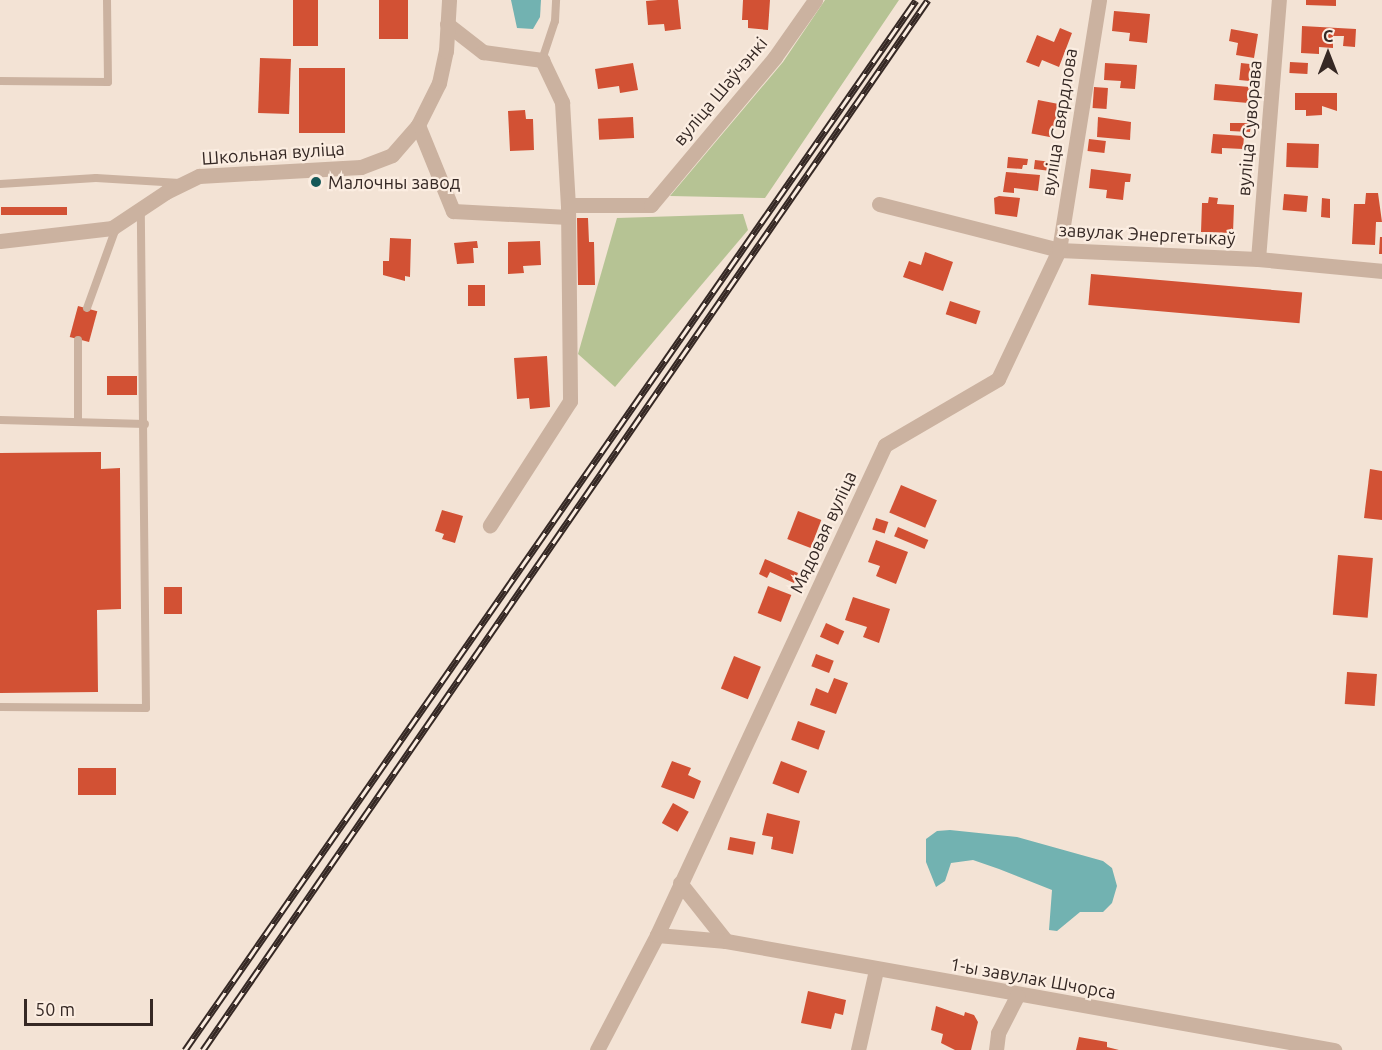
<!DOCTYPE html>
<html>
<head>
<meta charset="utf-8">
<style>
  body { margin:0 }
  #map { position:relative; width:1382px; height:1050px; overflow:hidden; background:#f3e3d5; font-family:Ubuntu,sans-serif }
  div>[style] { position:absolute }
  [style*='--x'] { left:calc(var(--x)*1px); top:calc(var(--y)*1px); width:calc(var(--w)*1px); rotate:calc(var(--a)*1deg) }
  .green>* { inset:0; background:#b6c394 }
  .water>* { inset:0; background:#72b2b1 }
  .building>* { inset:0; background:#d25134; transform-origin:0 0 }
  .service>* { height:8px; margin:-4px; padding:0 4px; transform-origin:4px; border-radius:4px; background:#cbb2a0 }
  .minor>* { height:15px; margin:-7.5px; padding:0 7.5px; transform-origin:7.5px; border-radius:7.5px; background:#cbb2a0 }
  .tertiary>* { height:15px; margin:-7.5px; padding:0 7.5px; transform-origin:7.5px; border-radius:7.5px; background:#cbb2a0 }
  .rail>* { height:7px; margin-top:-3.5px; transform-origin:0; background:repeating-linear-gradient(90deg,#fbede1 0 14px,#352824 0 28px); box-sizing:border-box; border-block:2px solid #352824 }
  .dots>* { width:16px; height:16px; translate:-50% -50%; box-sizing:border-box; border:3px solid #fbede1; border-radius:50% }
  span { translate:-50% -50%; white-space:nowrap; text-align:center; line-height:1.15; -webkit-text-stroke:4.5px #fbede1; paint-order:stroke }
  .street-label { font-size:18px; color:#352824 }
  .poi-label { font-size:18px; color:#352824 }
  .left { translate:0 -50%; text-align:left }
  .north { position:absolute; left:1298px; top:24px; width:60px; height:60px; -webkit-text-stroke:4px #fbede1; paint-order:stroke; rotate:0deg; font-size:16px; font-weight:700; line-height:24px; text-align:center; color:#352824 }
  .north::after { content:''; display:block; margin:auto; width:21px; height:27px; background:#352824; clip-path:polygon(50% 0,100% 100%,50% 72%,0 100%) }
  .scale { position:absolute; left:24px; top:999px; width:129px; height:27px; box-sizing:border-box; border:3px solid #352824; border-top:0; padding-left:8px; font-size:18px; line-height:21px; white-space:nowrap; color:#352824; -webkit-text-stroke:4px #fbede1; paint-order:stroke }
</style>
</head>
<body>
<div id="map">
  <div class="green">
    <div style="clip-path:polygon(825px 0,899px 0,765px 198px,670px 196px,783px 62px)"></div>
    <div style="clip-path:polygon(743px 214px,748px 230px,615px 387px,578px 354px,617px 218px)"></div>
  </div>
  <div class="water">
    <div style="clip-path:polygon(511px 0,541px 0,540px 17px,533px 29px,517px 28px)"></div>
    <div style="clip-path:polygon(950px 830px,1017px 837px,1103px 861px,1112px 868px,1117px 886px,1112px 903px,1103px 912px,1080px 912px,1057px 931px,1049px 930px,1052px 890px,999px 869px,973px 860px,951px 863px,945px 881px,936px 887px,926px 862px,926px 839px,937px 831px)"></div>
  </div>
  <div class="building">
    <div style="left:293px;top:0;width:25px;height:46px"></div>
    <div style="left:379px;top:0;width:29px;height:39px"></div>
    <div style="clip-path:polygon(658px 0,678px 0,681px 29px,665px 31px,664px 24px,648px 25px,646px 1px)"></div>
    <div style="clip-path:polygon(743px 0,770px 0,768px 30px,748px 28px,748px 20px,742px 20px)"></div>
    <div style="clip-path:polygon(1306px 0,1336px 0,1336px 6px,1306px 5px)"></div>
    <div style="clip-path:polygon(1114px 11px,1150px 14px,1147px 43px,1129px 41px,1130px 33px,1112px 31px)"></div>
    <div style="clip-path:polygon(1302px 26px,1356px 29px,1355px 47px,1343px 46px,1344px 36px,1333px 36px,1333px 48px,1319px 47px,1319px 54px,1301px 53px)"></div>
    <div style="clip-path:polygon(1060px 28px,1072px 33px,1059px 67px,1042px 60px,1039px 67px,1026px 62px,1037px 35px,1054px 42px)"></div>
    <div style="clip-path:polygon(1231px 29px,1258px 34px,1254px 58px,1236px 55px,1238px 43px,1229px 41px)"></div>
    <div style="left:260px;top:58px;width:31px;height:55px;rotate:2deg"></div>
    <div style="left:1290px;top:62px;width:18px;height:11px;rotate:3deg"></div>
    <div style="clip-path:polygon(633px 63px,638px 90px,620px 93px,619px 86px,598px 89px,595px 69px)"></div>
    <div style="clip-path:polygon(1105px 63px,1137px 65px,1135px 89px,1120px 88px,1121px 81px,1104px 80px)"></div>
    <div style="left:1241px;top:63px;width:18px;height:17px;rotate:6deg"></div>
    <div style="left:299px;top:68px;width:46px;height:65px"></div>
    <div style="left:1215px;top:84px;width:35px;height:16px;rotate:5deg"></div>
    <div style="left:1094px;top:87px;width:14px;height:21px;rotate:4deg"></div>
    <div style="clip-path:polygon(1295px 93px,1337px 93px,1337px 111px,1322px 106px,1322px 115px,1306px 116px,1306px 110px,1295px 110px)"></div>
    <div style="left:1038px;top:100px;width:21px;height:34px;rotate:11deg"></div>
    <div style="clip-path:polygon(525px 110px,526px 119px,533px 119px,534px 150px,510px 151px,508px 111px)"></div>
    <div style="left:633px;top:117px;width:21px;height:35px;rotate:87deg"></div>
    <div style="clip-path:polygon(1098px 117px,1131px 122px,1130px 140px,1097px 137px)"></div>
    <div style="clip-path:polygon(1230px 123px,1251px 123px,1250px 132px,1230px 131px)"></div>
    <div style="clip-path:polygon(1213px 134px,1244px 136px,1243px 149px,1222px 148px,1222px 154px,1211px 153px)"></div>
    <div style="left:1089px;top:139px;width:17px;height:12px;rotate:7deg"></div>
    <div style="left:1287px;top:143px;width:32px;height:24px;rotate:2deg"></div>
    <div style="clip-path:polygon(1008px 157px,1028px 159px,1027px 165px,1023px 165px,1022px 169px,1007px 168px)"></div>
    <div style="left:1035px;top:160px;width:17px;height:9px;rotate:7deg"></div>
    <div style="clip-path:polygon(1091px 169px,1131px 174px,1130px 182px,1125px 182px,1123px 200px,1106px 198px,1107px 190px,1089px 188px)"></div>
    <div style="clip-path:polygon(1006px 172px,1040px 175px,1038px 191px,1014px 188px,1014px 193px,1003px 192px)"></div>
    <div style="clip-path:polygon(1366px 193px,1378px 193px,1382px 222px,1376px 222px,1375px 245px,1352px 244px,1354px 204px,1365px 204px)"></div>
    <div style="left:1284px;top:194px;width:24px;height:16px;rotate:5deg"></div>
    <div style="clip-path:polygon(999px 196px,1020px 198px,1017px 217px,995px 214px,994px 198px)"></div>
    <div style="clip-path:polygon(1209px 197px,1218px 198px,1217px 204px,1234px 205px,1233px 233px,1201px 232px,1202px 203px,1208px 203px)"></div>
    <div style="clip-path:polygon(1322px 198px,1330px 199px,1330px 218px,1321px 217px)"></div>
    <div style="left:67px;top:207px;width:8px;height:66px;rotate:90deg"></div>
    <div style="clip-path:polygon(577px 218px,588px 218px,589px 242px,594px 242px,595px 285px,578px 285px)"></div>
    <div style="clip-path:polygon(1380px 237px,1382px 237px,1382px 254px,1379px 254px)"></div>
    <div style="clip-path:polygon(390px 238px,411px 239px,410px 277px,405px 276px,405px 281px,383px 275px,383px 261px,389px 261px)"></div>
    <div style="clip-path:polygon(477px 241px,478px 248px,473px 248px,474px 263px,457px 264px,454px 243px)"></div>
    <div style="clip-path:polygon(540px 241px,541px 265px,523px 266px,524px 273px,508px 274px,508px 242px)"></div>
    <div style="clip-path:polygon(925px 252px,953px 262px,943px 291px,903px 277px,909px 261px,921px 265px)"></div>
    <div style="left:1091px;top:274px;width:212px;height:31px;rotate:5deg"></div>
    <div style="left:468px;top:285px;width:17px;height:21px"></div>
    <div style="left:950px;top:301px;width:32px;height:14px;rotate:18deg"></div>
    <div style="left:78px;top:306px;width:20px;height:32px;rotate:15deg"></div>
    <div style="clip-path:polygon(547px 356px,550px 407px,530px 409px,529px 398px,517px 399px,514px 358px)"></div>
    <div style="left:107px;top:376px;width:30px;height:19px"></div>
    <div style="clip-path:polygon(101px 452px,101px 469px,120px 468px,121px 609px,97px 610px,98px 692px,0 693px,0 453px)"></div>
    <div style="clip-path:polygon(1370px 469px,1382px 471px,1382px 520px,1364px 518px)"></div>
    <div style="left:901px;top:485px;width:39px;height:30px;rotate:23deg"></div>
    <div style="clip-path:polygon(442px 510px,463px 516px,455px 543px,442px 539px,444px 534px,435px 531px)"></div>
    <div style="left:798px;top:511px;width:25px;height:30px;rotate:21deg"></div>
    <div style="left:876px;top:518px;width:13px;height:12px;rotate:18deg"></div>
    <div style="left:898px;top:527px;width:33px;height:10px;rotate:23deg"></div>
    <div style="clip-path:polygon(876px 540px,908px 552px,896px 584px,876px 576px,880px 566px,868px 562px)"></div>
    <div style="left:1338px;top:555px;width:35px;height:60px;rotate:5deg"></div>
    <div style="clip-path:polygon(765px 559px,798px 573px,794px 583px,770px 572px,767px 578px,759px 574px)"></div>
    <div style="left:768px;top:586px;width:25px;height:29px;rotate:21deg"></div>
    <div style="left:164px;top:587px;width:18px;height:27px"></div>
    <div style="clip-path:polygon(853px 597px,890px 609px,879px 643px,863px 637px,867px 627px,845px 620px)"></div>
    <div style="left:826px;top:623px;width:20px;height:15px;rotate:24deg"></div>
    <div style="left:816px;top:654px;width:19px;height:13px;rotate:21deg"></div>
    <div style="left:734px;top:656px;width:29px;height:35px;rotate:22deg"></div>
    <div style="left:1347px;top:672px;width:30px;height:32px;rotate:4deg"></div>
    <div style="clip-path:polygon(834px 678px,848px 683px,836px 714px,810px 705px,816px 688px,828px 693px)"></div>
    <div style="left:798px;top:721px;width:29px;height:20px;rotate:20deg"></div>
    <div style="clip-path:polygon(672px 761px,691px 768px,688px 775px,701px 781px,694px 799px,661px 787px)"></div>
    <div style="left:781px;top:761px;width:28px;height:24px;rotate:21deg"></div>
    <div style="left:78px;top:768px;width:38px;height:27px"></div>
    <div style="left:673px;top:803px;width:18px;height:23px;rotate:29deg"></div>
    <div style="clip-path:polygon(767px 813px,800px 821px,793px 854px,771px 849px,773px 837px,762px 835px)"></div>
    <div style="left:730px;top:837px;width:26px;height:13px;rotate:11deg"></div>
    <div style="clip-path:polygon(808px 991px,846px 1000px,843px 1015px,835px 1013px,831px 1029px,801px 1023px)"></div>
    <div style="clip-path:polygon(936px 1006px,964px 1016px,965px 1012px,974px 1015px,978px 1022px,971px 1050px,955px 1050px,941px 1043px,943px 1034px,931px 1030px)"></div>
    <div style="clip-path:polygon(1079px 1037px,1107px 1042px,1107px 1047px,1119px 1050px,1076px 1050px)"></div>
  </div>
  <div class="service">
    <div style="--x:542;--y:60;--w:41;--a:-71.6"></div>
    <div style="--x:555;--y:21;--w:21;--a:-87"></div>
    <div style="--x:0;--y:81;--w:108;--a:0.5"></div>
    <div style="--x:108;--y:82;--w:82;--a:-90.7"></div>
    <div style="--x:0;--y:184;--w:96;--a:-3.6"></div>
    <div style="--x:96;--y:178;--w:84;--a:3.4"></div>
    <div style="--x:87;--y:308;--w:85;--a:-70.1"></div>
    <div style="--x:0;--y:420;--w:145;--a:1.6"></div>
    <div style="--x:78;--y:422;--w:82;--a:-90"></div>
    <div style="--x:0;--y:707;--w:146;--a:0.4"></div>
    <div style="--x:146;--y:708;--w:496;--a:-90.6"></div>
  </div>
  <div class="minor">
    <div style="--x:447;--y:24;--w:46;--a:37.9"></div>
    <div style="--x:483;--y:52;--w:60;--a:7.7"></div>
    <div style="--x:542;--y:60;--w:47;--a:64.5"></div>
    <div style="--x:562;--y:102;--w:103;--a:86.7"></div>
    <div style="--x:568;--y:205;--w:196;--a:89.4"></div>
    <div style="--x:570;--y:401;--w:148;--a:122.8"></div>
    <div style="--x:418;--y:125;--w:93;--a:67.9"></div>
    <div style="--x:453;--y:211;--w:115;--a:3"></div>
    <div style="--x:879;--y:204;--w:186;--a:14.3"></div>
    <div style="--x:1059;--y:250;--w:199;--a:2.6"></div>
    <div style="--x:1258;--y:259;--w:125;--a:5.5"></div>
    <div style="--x:568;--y:205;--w:83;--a:0"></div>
    <div style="--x:651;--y:205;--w:193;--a:-50"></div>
    <div style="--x:775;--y:57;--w:70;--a:-54.9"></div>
    <div style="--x:1258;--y:259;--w:260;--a:-85.4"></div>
    <div style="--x:680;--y:883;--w:74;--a:51.6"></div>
    <div style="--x:657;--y:935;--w:69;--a:5"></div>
    <div style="--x:726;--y:941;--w:618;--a:10.16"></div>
    <div style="--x:597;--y:1050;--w:130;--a:-62.4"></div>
    <div style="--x:657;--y:935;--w:540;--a:-65.05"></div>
    <div style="--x:885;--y:445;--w:131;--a:-30.3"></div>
    <div style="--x:998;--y:379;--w:143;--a:-64.7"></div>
    <div style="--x:1059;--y:250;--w:253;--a:-80.9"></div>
    <div style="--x:858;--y:1050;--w:82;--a:-77.3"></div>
    <div style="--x:996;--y:1050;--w:17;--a:-83"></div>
    <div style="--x:998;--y:1033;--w:42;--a:-62.8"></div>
  </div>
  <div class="tertiary">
    <div style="--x:0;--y:241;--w:113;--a:-6.6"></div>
    <div style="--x:112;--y:228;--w:65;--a:-33.7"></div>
    <div style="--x:166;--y:192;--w:37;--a:-26"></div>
    <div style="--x:199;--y:176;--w:162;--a:-3.2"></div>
    <div style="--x:361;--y:167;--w:33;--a:-21"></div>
    <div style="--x:392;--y:155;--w:40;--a:-49"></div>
    <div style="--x:418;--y:125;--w:47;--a:-63.4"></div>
    <div style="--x:439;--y:83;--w:33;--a:-78"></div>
    <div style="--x:446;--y:51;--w:51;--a:-86.6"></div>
  </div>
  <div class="rail">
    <div style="--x:185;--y:1050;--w:1279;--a:-55.15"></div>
    <div style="--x:203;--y:1050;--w:1276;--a:-55.38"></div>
  </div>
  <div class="dots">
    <div style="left:316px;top:182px;background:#165959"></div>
  </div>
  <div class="street-label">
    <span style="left:720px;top:91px;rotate:-50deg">вуліца Шаўчэнкі</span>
    <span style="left:1059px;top:122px;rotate:-81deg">вуліца Свярдлова</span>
    <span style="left:1249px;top:128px;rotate:-85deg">вуліца Суворава</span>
    <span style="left:273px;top:153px;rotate:-4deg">Школьная вуліца</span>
    <span style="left:1147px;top:234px;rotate:3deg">завулак Энергетыкаў</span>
    <span style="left:823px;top:532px;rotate:-65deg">Мядовая вуліца</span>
    <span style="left:1033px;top:978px;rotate:10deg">1-ы завулак Шчорса</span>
  </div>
  <div class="poi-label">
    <span class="left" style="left:328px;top:182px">Малочны завод</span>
  </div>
  <div class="north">С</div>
  <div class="scale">50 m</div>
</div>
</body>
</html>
